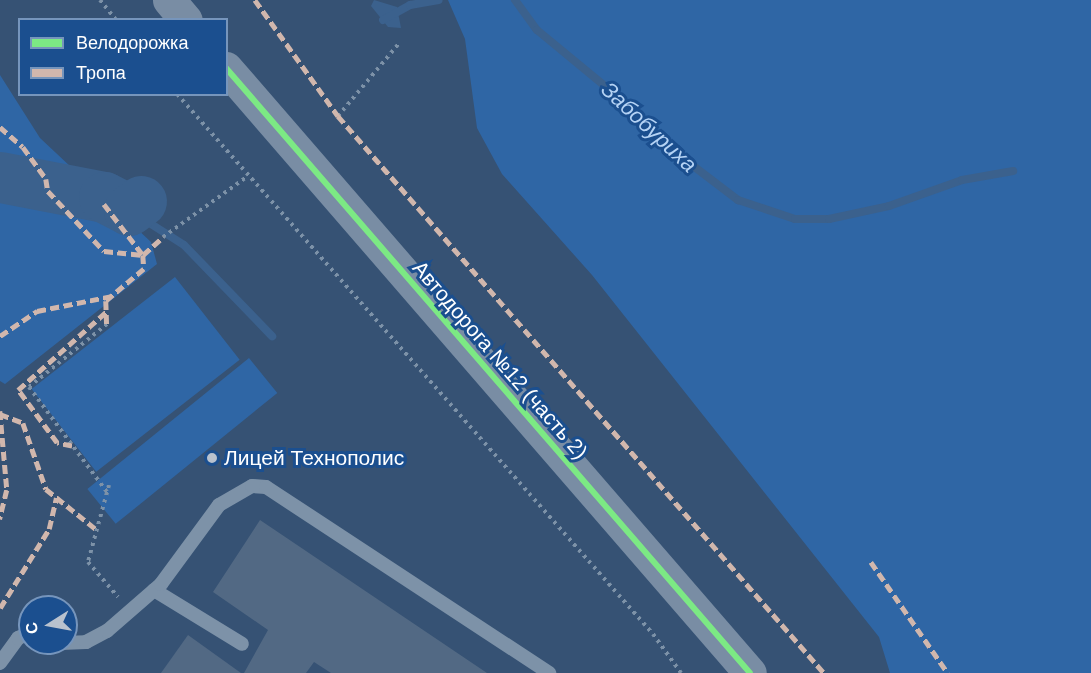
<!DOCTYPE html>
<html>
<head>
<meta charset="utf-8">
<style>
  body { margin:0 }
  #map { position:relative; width:1091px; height:673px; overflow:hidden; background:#365274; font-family:Helvetica,sans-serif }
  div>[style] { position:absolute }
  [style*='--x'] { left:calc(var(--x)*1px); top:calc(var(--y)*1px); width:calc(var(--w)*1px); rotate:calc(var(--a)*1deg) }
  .green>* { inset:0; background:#2f66a5; transform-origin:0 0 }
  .water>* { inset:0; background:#3b618d }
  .stream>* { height:8px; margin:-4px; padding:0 4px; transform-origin:4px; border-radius:4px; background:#3b618d }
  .river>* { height:51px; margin:-25.5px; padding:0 25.5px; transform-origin:25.5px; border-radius:25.5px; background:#3b618d }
  .building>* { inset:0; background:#526984 }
  .path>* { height:4px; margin-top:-2px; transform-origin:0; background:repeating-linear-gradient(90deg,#7d92a8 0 3px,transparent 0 7.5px) }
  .lane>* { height:14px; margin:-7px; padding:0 7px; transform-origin:7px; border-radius:7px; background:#7d92a8 }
  .secondary>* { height:33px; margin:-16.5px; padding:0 16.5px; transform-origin:16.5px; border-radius:16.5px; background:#798da4 }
  .quiet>* { height:4.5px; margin-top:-2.25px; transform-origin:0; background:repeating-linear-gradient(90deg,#d1b7ad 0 9px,transparent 0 13.5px) }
  .cycleway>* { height:6px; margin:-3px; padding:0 3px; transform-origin:3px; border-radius:3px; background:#7ce984 }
  .dots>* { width:16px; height:16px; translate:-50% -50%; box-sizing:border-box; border:3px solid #1b4f8f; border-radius:50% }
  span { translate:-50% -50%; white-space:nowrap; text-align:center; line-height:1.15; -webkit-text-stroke:6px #1b4f8f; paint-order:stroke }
  .street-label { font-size:21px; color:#fff }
  .poi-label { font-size:21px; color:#fff }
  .left { translate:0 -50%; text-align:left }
  .water-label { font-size:22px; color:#b5d3f5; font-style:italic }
  .legend { position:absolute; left:18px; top:18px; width:210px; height:78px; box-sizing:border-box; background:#1b4f8f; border:2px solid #7695bc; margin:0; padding:8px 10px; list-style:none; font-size:18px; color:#fff }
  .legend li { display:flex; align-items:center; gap:12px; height:30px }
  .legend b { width:30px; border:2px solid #7695bc }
  .north { position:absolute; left:18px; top:595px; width:60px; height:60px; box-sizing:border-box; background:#1b4f8f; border:2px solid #7695bc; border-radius:50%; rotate:259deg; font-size:16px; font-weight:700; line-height:24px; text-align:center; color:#fff }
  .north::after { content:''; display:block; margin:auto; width:21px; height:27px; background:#b9c2ce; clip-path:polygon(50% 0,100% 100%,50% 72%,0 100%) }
</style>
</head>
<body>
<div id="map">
  <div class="green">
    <div style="clip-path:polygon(448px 0,1091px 0,1091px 673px,890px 673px,879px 637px,592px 275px,502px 174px,477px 128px,465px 39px)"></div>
    <div style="clip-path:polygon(0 75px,40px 138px,151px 242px,157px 264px,5px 384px,0 381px)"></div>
    <div style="left:175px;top:277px;width:105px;height:182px;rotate:52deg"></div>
    <div style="left:249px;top:358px;width:45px;height:208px;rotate:51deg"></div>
  </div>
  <div class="water">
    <div style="clip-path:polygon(374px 0,397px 7px,401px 28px,388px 27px,371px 6px)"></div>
  </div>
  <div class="stream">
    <div style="--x:515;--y:0;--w:37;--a:54"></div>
    <div style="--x:537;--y:30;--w:96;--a:39.5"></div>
    <div style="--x:611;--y:91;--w:52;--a:48.1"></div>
    <div style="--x:646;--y:130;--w:116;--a:37.3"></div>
    <div style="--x:738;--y:200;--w:60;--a:18.4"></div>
    <div style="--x:795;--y:219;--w:34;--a:0"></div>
    <div style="--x:829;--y:219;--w:61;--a:-12.2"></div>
    <div style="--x:889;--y:206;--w:77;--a:-19.6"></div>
    <div style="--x:962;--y:180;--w:52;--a:-10"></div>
    <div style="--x:383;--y:20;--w:31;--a:-29"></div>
    <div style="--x:410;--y:5;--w:29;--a:-10"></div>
    <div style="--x:129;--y:210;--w:65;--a:32.5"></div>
    <div style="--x:184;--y:245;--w:127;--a:46"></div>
  </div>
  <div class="river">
    <div style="--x:0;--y:177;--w:106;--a:10.9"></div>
    <div style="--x:104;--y:197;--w:28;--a:27"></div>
    <div style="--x:129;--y:210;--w:15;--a:-37"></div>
  </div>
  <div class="building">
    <div style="clip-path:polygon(260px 520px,487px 673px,331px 673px,314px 662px,306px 673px,244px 673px,268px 630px,213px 592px)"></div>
    <div style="clip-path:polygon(188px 635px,241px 673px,161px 673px)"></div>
  </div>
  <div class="path">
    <div style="--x:100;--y:0;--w:26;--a:51"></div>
    <div style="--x:177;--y:94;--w:720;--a:48.6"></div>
    <div style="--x:653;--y:634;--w:48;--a:54.3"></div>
    <div style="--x:338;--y:116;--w:97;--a:-50"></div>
    <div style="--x:163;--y:237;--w:101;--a:-35.7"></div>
    <div style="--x:107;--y:324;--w:100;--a:141.1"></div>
    <div style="--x:29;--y:387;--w:131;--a:53.4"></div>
    <div style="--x:109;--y:485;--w:80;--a:105.3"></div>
    <div style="--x:88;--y:562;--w:46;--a:49.4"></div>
  </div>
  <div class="lane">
    <div style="--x:154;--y:590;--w:103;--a:31.5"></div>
    <div style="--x:61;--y:643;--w:25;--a:-2"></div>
    <div style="--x:86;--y:642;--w:24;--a:-28"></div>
    <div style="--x:107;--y:631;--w:72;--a:-41"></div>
    <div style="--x:161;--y:584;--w:98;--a:-53.7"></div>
    <div style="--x:219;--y:505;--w:38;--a:-30"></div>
    <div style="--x:252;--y:486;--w:14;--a:4"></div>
    <div style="--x:266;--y:487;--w:339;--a:33.3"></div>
    <div style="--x:0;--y:663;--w:31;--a:-54"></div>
    <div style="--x:18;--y:638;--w:13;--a:-23"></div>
  </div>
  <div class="secondary">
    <div style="--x:169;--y:0;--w:26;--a:50"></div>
    <div style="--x:226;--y:68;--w:800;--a:49.1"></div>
  </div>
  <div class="quiet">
    <div style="--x:255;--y:0;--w:143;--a:54.4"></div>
    <div style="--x:338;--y:116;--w:739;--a:48.89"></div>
    <div style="--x:0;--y:127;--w:30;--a:41"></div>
    <div style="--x:23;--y:147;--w:39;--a:54"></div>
    <div style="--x:46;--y:179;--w:12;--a:81"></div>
    <div style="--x:48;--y:191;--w:82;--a:47"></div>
    <div style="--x:104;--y:251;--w:39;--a:6"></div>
    <div style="--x:143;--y:255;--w:27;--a:-42"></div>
    <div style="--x:104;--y:204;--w:64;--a:52.6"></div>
    <div style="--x:143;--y:255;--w:14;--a:86"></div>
    <div style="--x:144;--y:269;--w:50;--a:139.9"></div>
    <div style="--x:106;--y:301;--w:23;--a:88"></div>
    <div style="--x:0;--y:336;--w:45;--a:-34"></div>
    <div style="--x:37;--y:311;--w:76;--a:-11.3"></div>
    <div style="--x:0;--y:411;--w:79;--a:84.9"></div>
    <div style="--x:7;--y:490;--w:30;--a:104"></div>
    <div style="--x:0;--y:414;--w:25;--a:21"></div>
    <div style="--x:23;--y:423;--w:70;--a:70.8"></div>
    <div style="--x:46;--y:489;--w:65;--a:38.8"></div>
    <div style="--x:72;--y:446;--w:15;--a:-169"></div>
    <div style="--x:57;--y:443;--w:66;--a:-126.3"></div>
    <div style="--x:18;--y:390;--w:118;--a:-41.6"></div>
    <div style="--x:871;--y:562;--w:135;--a:55.3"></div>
    <div style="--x:0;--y:608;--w:93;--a:-58.2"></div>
    <div style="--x:49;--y:529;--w:32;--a:-77"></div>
  </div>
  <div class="cycleway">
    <div style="--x:226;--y:68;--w:800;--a:49.1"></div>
  </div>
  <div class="dots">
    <div style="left:212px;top:458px;background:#b9c2ce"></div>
  </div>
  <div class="street-label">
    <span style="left:500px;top:360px;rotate:49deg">Автодорога №12 (часть 2)</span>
  </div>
  <div class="poi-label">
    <span class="left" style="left:224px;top:458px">Лицей Технополис</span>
  </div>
  <div class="water-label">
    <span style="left:649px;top:127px;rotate:43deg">Забобуриха</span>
  </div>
  <ul class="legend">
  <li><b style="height:8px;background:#7ce984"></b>Велодорожка</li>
  <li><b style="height:8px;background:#d1b7ad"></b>Тропа</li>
  </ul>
  <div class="north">С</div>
</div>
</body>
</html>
